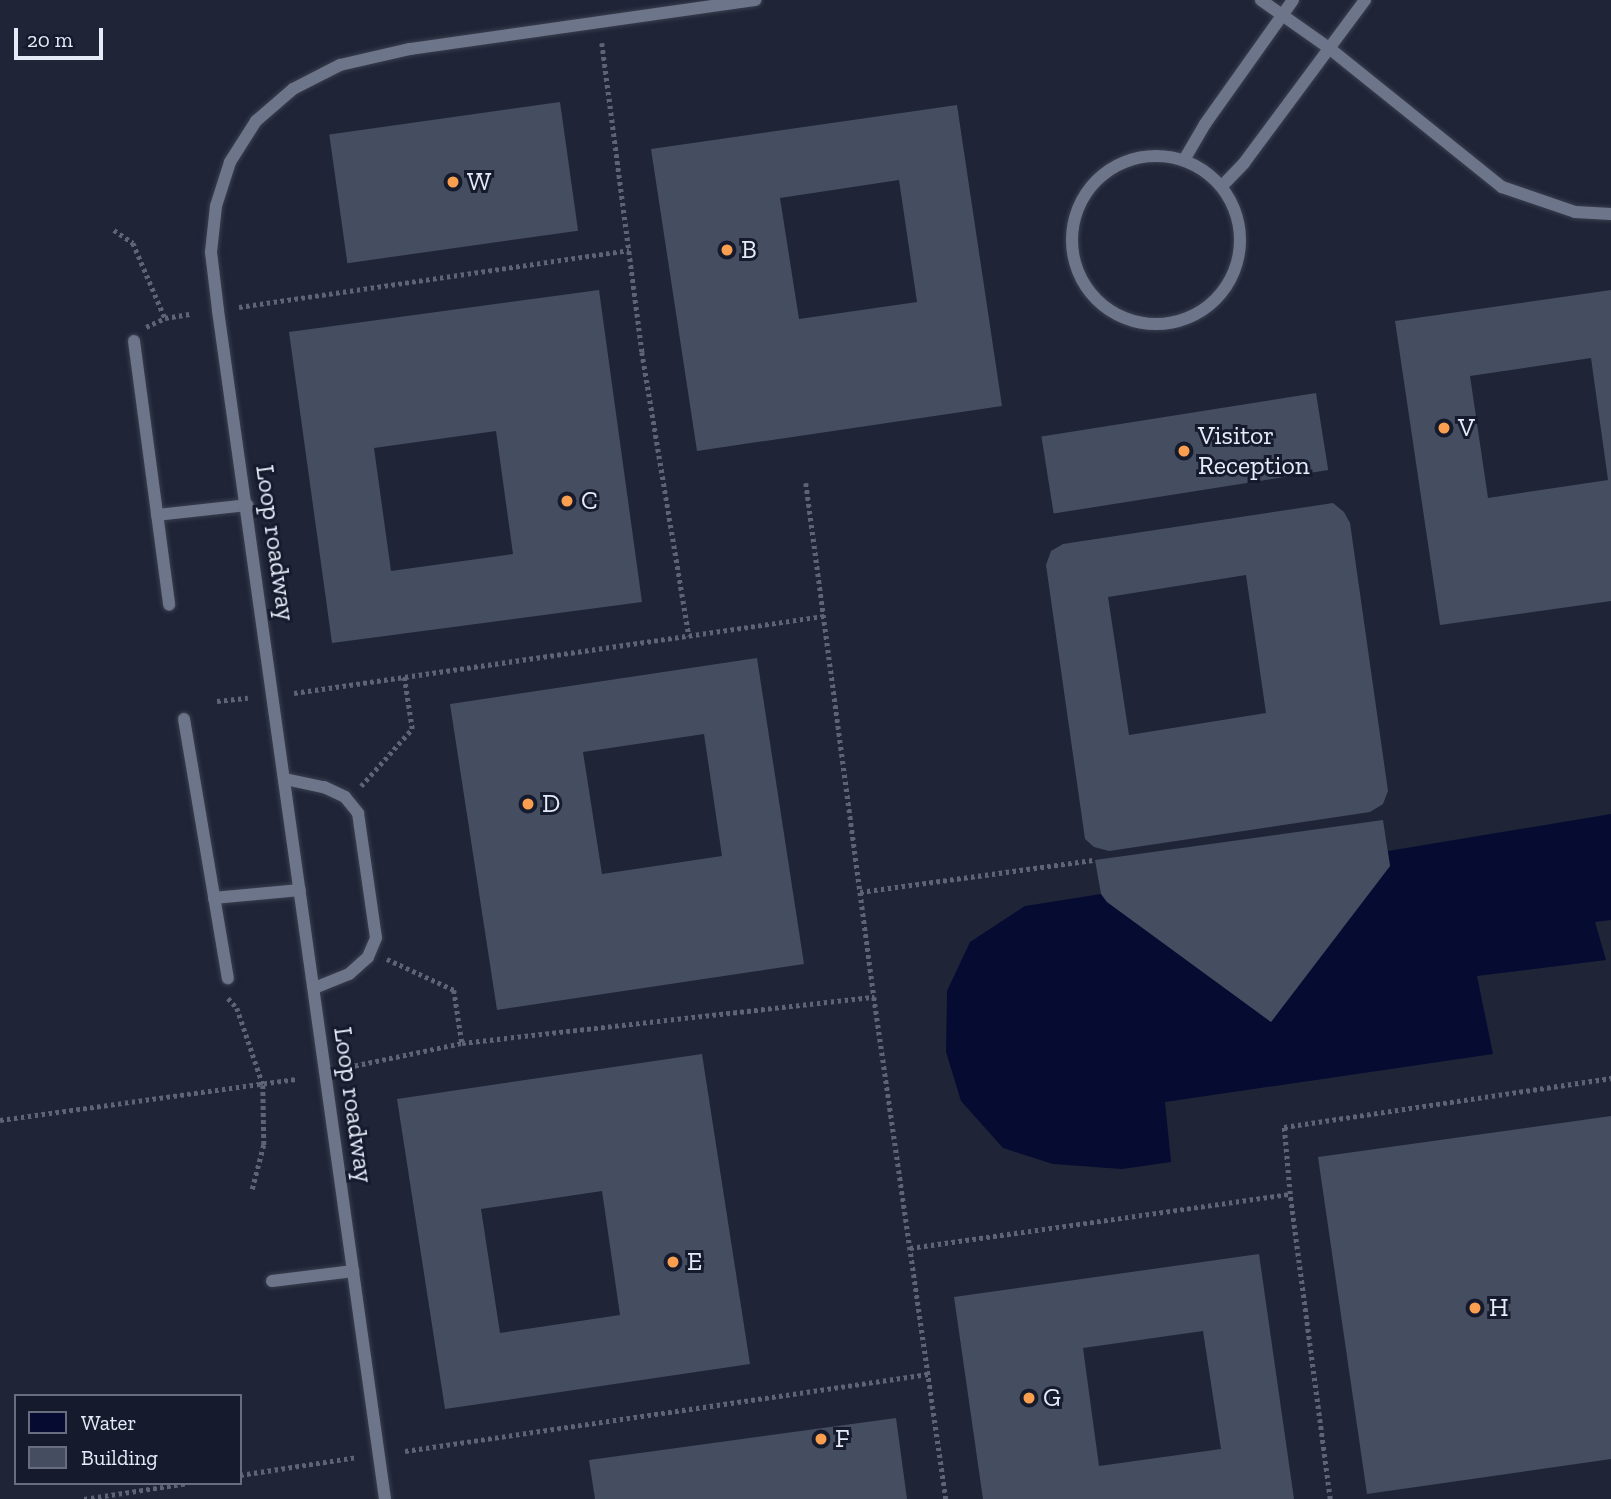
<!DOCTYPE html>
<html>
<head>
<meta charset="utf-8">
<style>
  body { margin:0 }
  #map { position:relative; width:1611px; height:1499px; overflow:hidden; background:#1f2537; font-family:"Zilla Slab",serif }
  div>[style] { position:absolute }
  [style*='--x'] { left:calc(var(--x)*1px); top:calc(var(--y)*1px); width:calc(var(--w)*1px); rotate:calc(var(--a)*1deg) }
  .water>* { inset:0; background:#050b31 }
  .building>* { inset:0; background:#454d61; transform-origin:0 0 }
  .path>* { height:4.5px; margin-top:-2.25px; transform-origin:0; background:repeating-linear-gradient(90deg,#5e6474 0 3.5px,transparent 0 7px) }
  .roads { filter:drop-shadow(0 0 2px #3a3f4e) drop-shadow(0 0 2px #3a3f4e) }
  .lane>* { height:12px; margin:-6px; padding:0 6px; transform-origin:6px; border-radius:6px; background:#6d758b }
  .lane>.ring { margin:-6px; padding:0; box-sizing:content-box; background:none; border:12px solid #6d758b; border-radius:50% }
  .dots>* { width:19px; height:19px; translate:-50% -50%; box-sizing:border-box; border:4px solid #151b2d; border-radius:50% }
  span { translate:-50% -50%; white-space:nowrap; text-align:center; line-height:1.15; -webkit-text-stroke:6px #151b2d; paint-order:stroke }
  .poi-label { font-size:26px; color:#e6ebf8 }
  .left { translate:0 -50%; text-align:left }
  .street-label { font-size:26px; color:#e6ebf8 }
  .legend { position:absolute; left:14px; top:1394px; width:228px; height:91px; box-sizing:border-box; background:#151b2d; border:2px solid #696e7e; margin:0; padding:9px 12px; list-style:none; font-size:21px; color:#e6ebf8 }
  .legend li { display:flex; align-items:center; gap:14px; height:35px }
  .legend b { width:35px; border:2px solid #696e7e }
  .scale { position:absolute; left:14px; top:28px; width:89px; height:32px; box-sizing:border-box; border:4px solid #e6ebf8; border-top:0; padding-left:9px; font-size:21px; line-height:24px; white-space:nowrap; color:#e6ebf8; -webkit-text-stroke:5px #151b2d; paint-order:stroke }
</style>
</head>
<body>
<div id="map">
  <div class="water">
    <div style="clip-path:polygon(1611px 814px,1611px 920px,1595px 922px,1606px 960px,1477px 976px,1493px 1054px,1165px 1102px,1171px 1162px,1122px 1169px,1053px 1164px,1003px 1148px,961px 1101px,946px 1052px,947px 991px,970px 942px,1025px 906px,1101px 894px,1107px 902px,1271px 1022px,1390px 866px,1388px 851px)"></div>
  </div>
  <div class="building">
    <div style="left:560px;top:102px;width:130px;height:233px;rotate:82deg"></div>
    <div style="clip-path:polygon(evenodd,957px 105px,1002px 406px,697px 451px,651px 149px,957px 105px,899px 180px,917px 302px,799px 319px,780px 198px,899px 180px)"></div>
    <div style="clip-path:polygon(evenodd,599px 290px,642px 602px,332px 643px,289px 332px,599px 290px,496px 431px,513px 554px,391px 571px,374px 448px,496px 431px)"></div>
    <div style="clip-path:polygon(evenodd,1611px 290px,1611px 601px,1440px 625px,1395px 321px,1611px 290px,1591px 358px,1608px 480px,1488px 498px,1470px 376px,1591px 358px)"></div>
    <div style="left:1316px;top:393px;width:78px;height:278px;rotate:81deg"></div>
    <div style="clip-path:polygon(evenodd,1333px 503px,1344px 512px,1350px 523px,1388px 791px,1383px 804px,1370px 812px,1109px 851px,1094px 847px,1085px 839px,1046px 565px,1051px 551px,1063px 544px,1333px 503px,1246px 575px,1266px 713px,1129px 735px,1108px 597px,1246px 575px)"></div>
    <div style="clip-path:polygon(evenodd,757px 658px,804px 964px,497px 1010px,450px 704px,757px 658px,704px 734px,722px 856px,602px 874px,583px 752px,704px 734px)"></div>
    <div style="clip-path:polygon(1383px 820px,1390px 866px,1271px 1022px,1107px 902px,1101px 894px,1095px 860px)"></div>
    <div style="clip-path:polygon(evenodd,702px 1054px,750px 1364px,445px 1409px,397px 1099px,702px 1054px,602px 1191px,620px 1315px,500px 1333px,481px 1209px,602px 1191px)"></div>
    <div style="clip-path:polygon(1611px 1116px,1611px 1459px,1367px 1494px,1318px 1157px)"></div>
    <div style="clip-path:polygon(evenodd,1259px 1254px,1294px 1499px,983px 1499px,954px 1297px,1259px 1254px,1203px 1331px,1221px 1449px,1099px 1466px,1083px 1348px,1203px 1331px)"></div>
    <div style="clip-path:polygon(896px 1418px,907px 1499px,595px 1499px,589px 1460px)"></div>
  </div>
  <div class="path">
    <div style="--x:602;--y:43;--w:312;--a:82.6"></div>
    <div style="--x:642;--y:352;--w:288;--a:80.6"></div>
    <div style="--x:114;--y:230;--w:23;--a:34"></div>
    <div style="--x:133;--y:243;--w:82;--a:66.9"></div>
    <div style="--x:165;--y:318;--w:25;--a:-9"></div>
    <div style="--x:239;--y:307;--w:394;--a:-8.3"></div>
    <div style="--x:146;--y:327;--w:21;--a:-25"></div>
    <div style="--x:806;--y:483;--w:518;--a:82.46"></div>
    <div style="--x:874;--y:997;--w:507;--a:81.84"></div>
    <div style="--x:294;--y:693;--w:536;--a:-8.27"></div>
    <div style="--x:217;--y:701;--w:31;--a:-6"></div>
    <div style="--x:361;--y:786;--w:76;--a:-48.2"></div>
    <div style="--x:412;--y:729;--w:53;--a:-98.7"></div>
    <div style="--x:860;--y:892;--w:237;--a:-7.8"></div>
    <div style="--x:387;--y:959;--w:74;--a:24.8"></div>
    <div style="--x:454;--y:990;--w:54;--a:81.4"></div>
    <div style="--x:462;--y:1043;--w:415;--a:-6.4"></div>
    <div style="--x:228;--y:998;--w:13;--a:48"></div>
    <div style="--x:237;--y:1008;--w:81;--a:71.3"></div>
    <div style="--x:263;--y:1085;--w:60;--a:89"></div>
    <div style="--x:264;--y:1145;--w:48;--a:104.6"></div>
    <div style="--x:348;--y:1067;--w:116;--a:-11.9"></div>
    <div style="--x:0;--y:1120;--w:299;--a:-7.9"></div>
    <div style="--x:910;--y:1248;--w:384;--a:-8.1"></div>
    <div style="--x:405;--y:1451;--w:529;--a:-8.38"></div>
    <div style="--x:240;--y:1475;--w:118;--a:-8.7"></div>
    <div style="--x:84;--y:1499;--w:105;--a:-8.7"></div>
    <div style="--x:1330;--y:1499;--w:308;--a:-97.5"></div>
    <div style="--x:1290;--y:1194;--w:67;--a:-95.1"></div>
    <div style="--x:1284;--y:1127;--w:331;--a:-8.5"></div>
  </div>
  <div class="roads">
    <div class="lane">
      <div style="--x:1261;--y:0;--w:83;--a:35.2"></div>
      <div style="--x:1329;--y:48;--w:222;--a:38.8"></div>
      <div style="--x:1502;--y:187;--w:77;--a:18.9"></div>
      <div style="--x:1575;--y:212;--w:36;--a:3"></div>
      <div class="ring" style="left:1072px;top:156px;width:156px;height:156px"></div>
      <div style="--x:1184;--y:160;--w:42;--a:-59.7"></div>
      <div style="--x:1205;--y:124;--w:152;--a:-54.6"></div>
      <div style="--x:1222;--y:186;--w:32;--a:-46"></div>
      <div style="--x:1244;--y:163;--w:203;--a:-53.4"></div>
      <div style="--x:134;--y:341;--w:266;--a:82.4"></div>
      <div style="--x:157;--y:515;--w:91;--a:-6.3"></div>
      <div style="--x:184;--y:719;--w:263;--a:80.4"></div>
      <div style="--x:285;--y:779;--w:40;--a:12"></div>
      <div style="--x:324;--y:787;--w:23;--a:25"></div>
      <div style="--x:345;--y:797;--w:21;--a:51"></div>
      <div style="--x:358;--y:813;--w:126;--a:81.8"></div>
      <div style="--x:376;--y:938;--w:21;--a:113"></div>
      <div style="--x:368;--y:957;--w:25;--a:138"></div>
      <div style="--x:349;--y:974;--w:38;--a:158"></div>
      <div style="--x:214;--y:898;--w:86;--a:-5.3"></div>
      <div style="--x:272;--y:1281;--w:82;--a:-7"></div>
      <div style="--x:385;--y:1499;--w:1201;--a:-98"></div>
      <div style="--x:218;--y:310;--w:58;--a:-96.9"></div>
      <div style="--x:211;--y:252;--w:46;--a:-83.8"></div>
      <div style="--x:216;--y:206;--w:46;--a:-72.3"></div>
      <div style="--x:230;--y:162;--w:49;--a:-57.6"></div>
      <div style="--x:256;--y:121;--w:49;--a:-40.9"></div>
      <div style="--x:293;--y:89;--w:53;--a:-27.1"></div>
      <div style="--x:340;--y:65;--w:72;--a:-12.9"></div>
      <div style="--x:410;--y:49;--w:349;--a:-8.1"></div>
    </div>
  </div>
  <div class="dots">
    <div style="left:453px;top:182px;background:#fa9f4f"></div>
    <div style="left:727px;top:250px;background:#fa9f4f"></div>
    <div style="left:1444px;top:428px;background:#fa9f4f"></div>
    <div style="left:1184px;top:451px;background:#fa9f4f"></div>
    <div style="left:567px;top:501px;background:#fa9f4f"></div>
    <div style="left:528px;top:804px;background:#fa9f4f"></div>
    <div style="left:673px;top:1262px;background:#fa9f4f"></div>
    <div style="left:1475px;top:1308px;background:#fa9f4f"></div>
    <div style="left:1029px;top:1398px;background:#fa9f4f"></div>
    <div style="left:821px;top:1439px;background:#fa9f4f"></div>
  </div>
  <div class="poi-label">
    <span class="left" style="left:467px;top:182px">W</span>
    <span class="left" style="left:741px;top:250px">B</span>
    <span class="left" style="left:1458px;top:428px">V</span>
    <span class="left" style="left:1198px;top:451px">Visitor<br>Reception</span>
    <span class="left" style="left:581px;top:501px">C</span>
    <span class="left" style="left:542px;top:804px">D</span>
    <span class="left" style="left:687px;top:1262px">E</span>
    <span class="left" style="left:1489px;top:1308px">H</span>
    <span class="left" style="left:1043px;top:1398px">G</span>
    <span class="left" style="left:835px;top:1439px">F</span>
  </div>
  <div class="street-label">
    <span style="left:275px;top:543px;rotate:82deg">Loop roadway</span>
    <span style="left:353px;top:1105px;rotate:82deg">Loop roadway</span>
  </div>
  <ul class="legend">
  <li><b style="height:19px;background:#050b31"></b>Water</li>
  <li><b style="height:19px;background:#454d61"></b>Building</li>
  </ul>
  <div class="scale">20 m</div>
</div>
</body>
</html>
